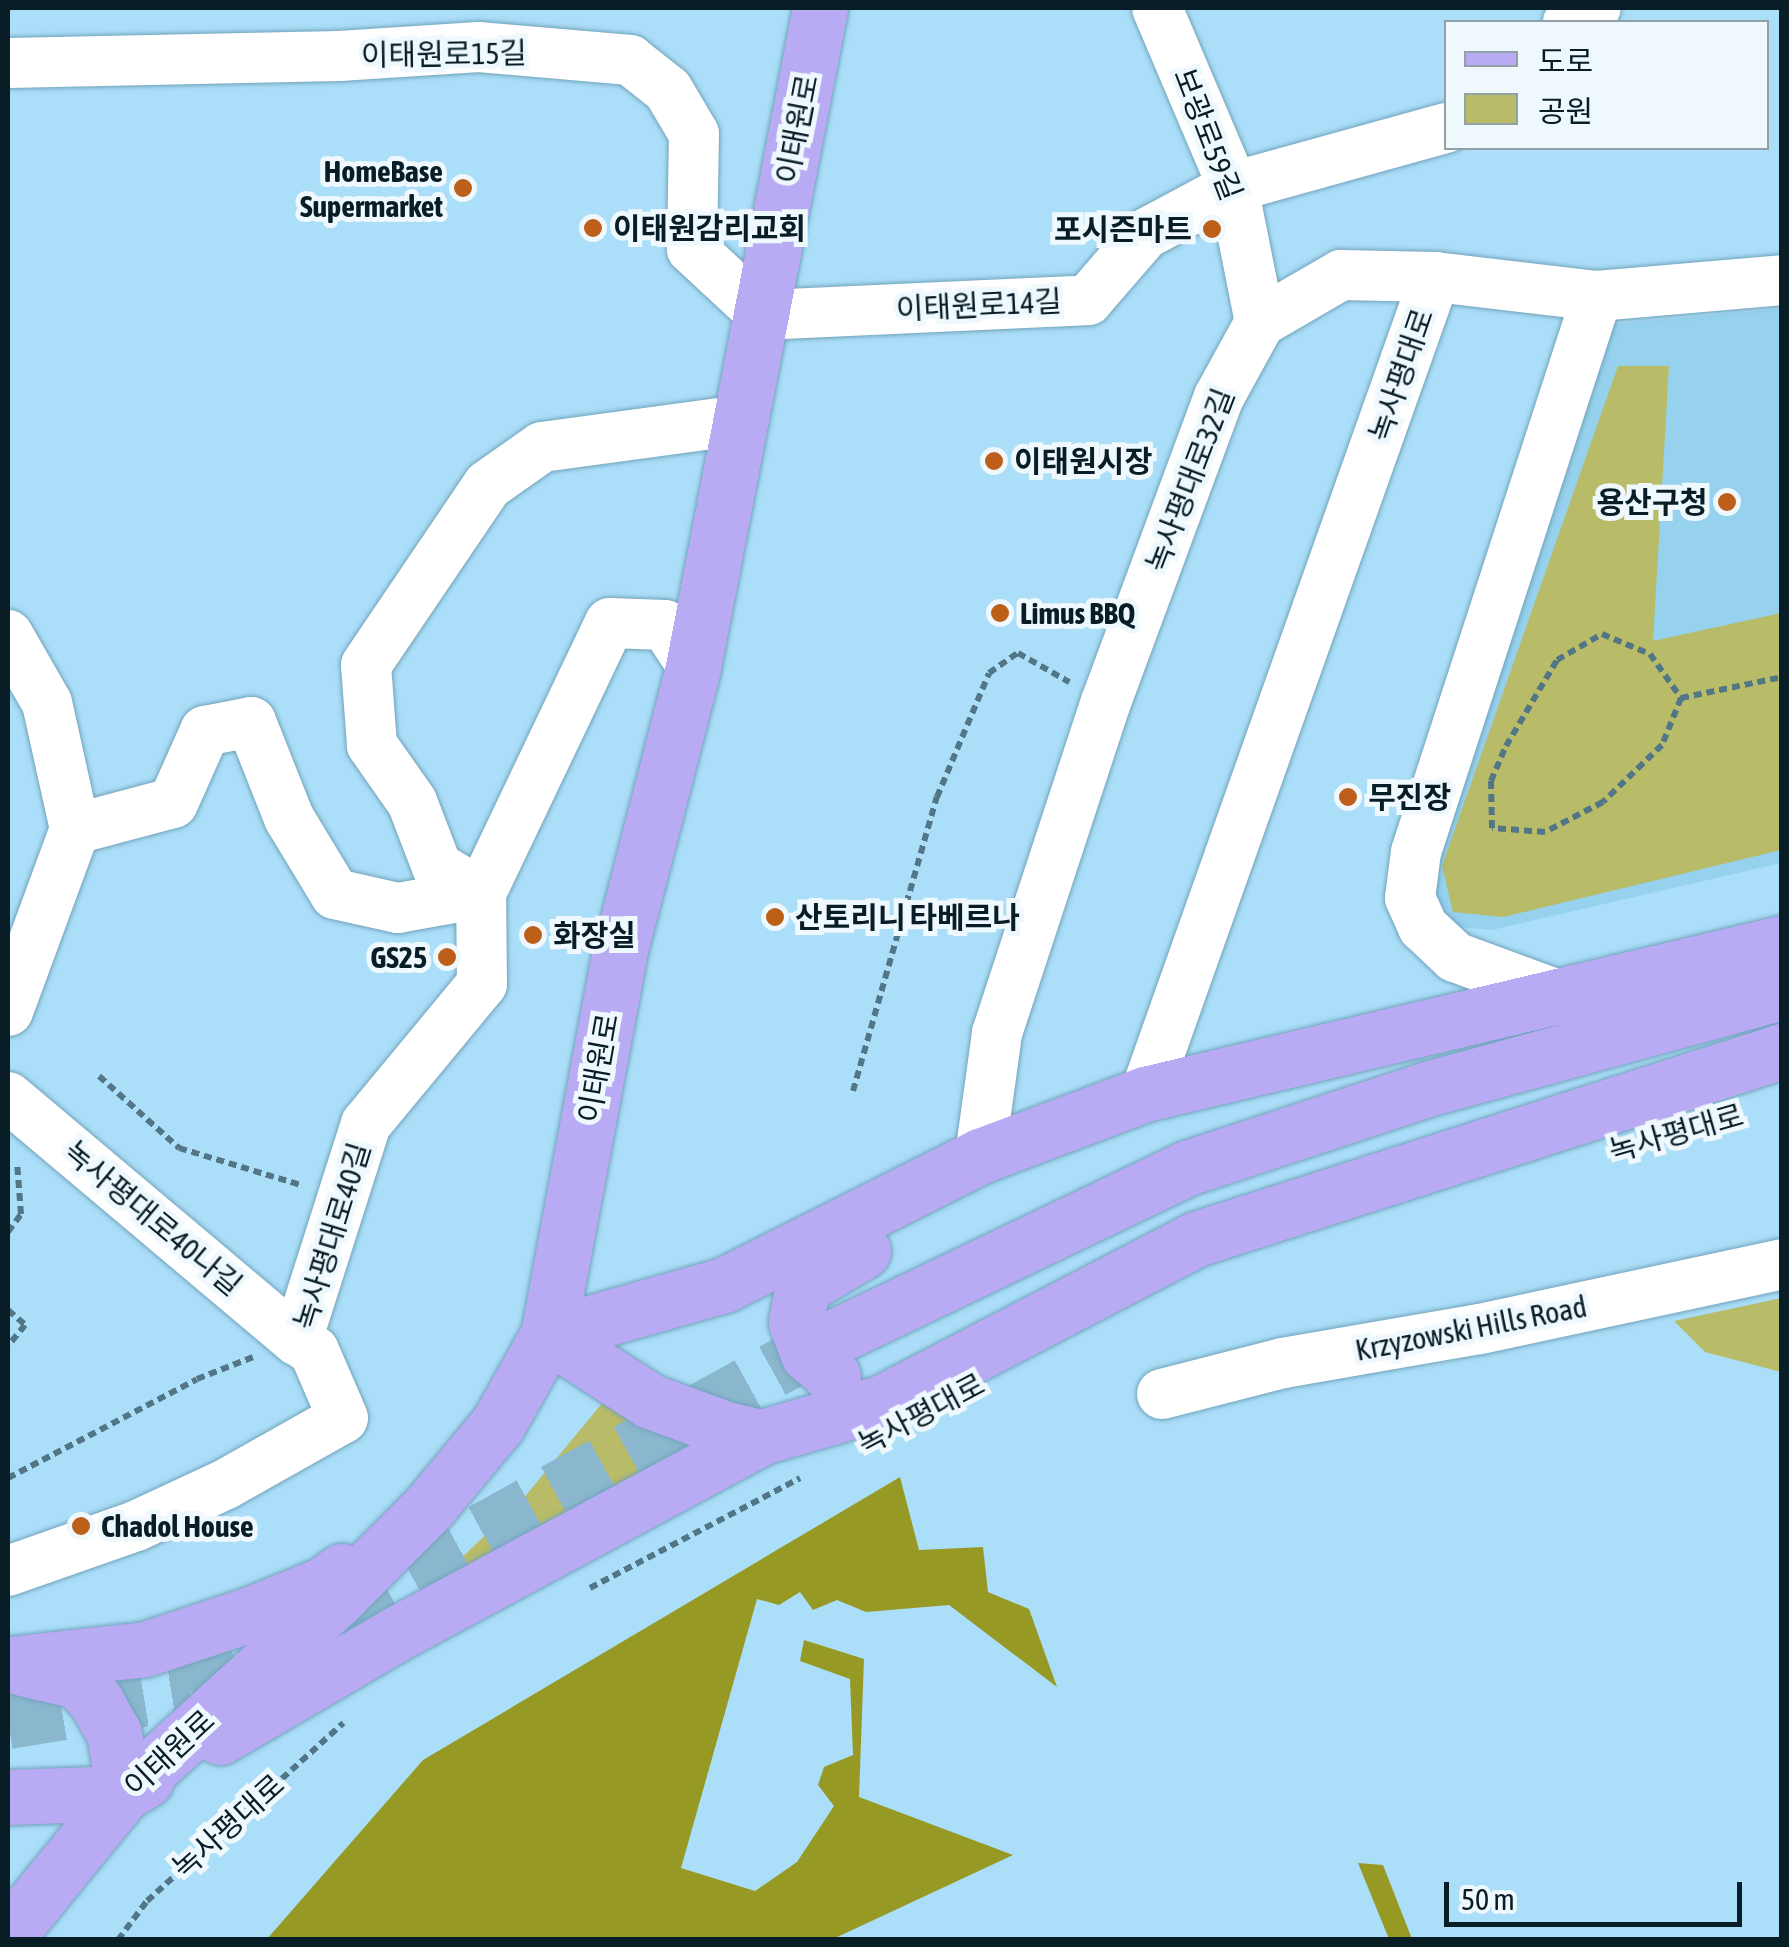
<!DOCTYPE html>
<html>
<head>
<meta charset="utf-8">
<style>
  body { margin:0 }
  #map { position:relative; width:1789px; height:1947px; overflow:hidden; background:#abdef8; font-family:"Asap Condensed","Noto Sans KR",sans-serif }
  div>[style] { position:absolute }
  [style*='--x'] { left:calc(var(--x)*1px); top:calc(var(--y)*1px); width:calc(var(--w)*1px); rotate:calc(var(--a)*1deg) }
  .built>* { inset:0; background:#96d1ee }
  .green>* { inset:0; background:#b8bb67 }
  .forest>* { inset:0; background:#979925 }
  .major-tunnel>* { height:55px; margin-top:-27.5px; transform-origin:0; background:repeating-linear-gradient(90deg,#8ab7ce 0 55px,transparent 0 83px) }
  .path>* { height:6px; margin-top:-3px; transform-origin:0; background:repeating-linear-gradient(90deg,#537686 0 8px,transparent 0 13px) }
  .roads { filter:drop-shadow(0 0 2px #72a3bc) drop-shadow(0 0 2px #72a3bc) }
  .minor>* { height:50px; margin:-25px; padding:0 25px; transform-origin:25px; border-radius:25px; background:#fff }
  .major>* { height:55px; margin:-27.5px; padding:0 27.5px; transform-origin:27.5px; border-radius:27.5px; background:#b9aaf4 }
  .dots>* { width:28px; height:28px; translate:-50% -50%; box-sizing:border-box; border:5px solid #eef8fd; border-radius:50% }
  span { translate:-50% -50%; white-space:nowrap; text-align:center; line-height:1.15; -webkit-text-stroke:10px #eef8fd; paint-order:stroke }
  .street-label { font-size:30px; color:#081d26 }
  .poi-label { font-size:30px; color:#081d26; font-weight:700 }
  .right { translate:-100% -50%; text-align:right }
  .left { translate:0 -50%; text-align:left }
  .frame { position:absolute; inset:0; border:10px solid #081d26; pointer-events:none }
  .legend { position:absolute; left:1444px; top:20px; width:325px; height:130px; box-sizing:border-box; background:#eef8fd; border:2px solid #92a0a7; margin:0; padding:12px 18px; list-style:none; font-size:30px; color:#081d26 }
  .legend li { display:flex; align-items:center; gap:20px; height:50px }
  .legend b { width:50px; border:2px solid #92a0a7 }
  .scale { position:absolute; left:1444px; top:1882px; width:298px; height:45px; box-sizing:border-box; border:5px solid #081d26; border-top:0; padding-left:12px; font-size:30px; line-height:35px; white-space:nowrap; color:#081d26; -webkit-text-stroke:8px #eef8fd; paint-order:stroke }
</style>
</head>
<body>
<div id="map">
  <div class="built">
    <div style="clip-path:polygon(1781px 309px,1781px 863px,1492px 930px,1445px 926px,1428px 874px,1615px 324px)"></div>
  </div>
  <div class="green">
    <div style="clip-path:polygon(1618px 366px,1669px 366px,1653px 641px,1781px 613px,1781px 850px,1503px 917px,1453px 912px,1442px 866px)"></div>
    <div style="clip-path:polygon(1781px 1298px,1781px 1372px,1705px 1352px,1674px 1321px)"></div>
    <div style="clip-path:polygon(604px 1401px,699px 1442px,434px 1584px,522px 1500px)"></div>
  </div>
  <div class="forest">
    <div style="clip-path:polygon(900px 1477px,919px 1550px,983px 1547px,988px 1592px,1029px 1609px,1057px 1687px,949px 1605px,866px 1612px,837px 1600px,813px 1610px,800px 1592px,779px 1605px,757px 1599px,681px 1868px,755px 1891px,797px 1862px,834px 1806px,818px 1785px,824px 1767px,853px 1755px,850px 1679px,800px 1661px,804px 1640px,864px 1659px,859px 1797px,1013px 1855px,833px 1939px,267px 1939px,423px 1760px)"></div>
    <div style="clip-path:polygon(1358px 1863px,1383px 1865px,1412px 1939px,1389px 1939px)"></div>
  </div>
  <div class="major-tunnel">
    <div style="--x:8;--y:1721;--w:185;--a:-9.3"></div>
    <div style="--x:191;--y:1691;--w:723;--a:-28.87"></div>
  </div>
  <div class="path">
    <div style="--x:1602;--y:634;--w:52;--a:22.6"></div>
    <div style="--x:1650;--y:654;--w:54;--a:54.8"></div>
    <div style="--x:1681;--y:698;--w:51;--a:112"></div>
    <div style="--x:1662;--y:745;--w:82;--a:136"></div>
    <div style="--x:1603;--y:802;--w:65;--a:152.7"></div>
    <div style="--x:1545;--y:832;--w:53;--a:-175.7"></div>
    <div style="--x:1492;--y:828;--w:47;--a:-91.2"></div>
    <div style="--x:1491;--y:781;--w:38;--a:-67"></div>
    <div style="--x:1506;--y:746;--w:100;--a:-59.3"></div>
    <div style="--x:1557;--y:660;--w:52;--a:-30"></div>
    <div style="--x:1681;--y:698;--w:103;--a:-11.7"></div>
    <div style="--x:99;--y:1076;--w:108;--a:42"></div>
    <div style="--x:179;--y:1148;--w:127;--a:16.9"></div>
    <div style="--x:853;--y:1091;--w:306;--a:-74.1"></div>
    <div style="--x:937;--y:797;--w:134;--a:-67.2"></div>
    <div style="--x:989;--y:673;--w:35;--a:-35"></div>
    <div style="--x:1018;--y:653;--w:59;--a:29.6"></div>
    <div style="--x:8;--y:1232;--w:22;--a:-54"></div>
    <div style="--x:21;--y:1214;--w:52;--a:-94.4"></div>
    <div style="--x:8;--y:1310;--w:23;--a:41"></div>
    <div style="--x:25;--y:1325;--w:27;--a:129"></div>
    <div style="--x:8;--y:1478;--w:213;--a:-27.6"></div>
    <div style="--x:197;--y:1379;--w:60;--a:-21.4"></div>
    <div style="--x:590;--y:1588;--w:237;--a:-27.6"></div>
    <div style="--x:118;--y:1940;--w:49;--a:-53.4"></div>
    <div style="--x:147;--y:1901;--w:265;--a:-42.2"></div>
  </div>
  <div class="roads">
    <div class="minor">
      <div style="--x:1157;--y:8;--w:194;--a:67"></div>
      <div style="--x:1233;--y:187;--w:138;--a:78.7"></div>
      <div style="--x:1568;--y:22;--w:31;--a:-27"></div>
      <div style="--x:8;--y:63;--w:331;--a:-1.2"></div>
      <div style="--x:339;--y:56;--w:140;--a:-3.7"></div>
      <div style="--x:479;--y:47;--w:152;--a:4.9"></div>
      <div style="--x:630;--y:60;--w:48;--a:38.3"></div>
      <div style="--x:668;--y:90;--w:51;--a:59.4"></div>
      <div style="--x:694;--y:134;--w:115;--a:91"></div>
      <div style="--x:692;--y:249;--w:97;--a:42.9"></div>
      <div style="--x:763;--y:315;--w:325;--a:-2.6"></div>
      <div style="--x:1088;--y:300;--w:87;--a:-49.2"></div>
      <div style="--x:1145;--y:234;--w:100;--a:-28.1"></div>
      <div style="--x:1233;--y:187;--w:221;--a:-15.5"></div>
      <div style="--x:8;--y:635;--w:78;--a:60.2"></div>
      <div style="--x:47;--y:703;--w:129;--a:77.5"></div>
      <div style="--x:75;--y:829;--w:194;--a:110.2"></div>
      <div style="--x:75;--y:829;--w:101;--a:-14.9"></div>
      <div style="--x:173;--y:803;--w:79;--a:-66"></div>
      <div style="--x:205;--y:731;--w:47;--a:-11.1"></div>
      <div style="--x:251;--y:722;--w:103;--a:68.4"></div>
      <div style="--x:289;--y:818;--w:89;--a:58.8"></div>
      <div style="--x:335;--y:894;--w:65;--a:12.5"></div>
      <div style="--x:398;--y:908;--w:84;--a:-10.2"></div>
      <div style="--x:481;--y:893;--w:51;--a:-149.4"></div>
      <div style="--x:437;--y:867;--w:70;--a:-111"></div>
      <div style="--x:412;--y:802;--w:70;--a:-125.1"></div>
      <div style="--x:372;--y:745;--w:80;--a:-94.3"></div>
      <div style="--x:366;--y:665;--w:217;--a:-55.9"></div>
      <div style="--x:488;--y:485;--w:66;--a:-35.1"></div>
      <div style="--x:542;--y:447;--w:201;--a:-7.7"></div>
      <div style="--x:1555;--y:994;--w:107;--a:-159.7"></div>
      <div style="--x:1455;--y:957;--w:44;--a:-136.8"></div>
      <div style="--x:1423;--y:927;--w:32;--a:-114"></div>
      <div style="--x:1410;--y:898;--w:46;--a:-82.6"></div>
      <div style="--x:1416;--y:852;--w:585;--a:-71.97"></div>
      <div style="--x:1145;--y:1094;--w:867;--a:-70.46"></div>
      <div style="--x:8;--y:1097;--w:378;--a:40.1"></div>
      <div style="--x:980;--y:1156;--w:124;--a:-82.1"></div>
      <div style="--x:997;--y:1033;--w:348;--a:-71.8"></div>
      <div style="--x:1106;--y:702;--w:325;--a:-69.7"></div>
      <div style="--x:1219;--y:397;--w:85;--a:-61.3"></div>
      <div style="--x:1260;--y:322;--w:94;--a:-30.1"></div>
      <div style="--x:1341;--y:275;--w:94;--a:1.2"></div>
      <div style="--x:1435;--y:277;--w:163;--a:6.7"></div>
      <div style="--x:1597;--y:296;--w:186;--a:-4.9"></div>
      <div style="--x:1162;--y:1394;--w:125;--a:-14.4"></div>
      <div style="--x:1283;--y:1363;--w:200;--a:-9.8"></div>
      <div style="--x:1480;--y:1329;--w:309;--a:-12.1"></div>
      <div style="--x:8;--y:1571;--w:136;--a:-19.4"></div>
      <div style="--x:136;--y:1526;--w:99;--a:-25"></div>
      <div style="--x:226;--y:1484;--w:134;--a:-29.4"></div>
      <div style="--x:343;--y:1418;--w:73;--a:-113.4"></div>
      <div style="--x:314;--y:1351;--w:20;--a:-147"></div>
      <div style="--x:297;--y:1340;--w:227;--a:-72.3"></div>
      <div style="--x:366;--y:1124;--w:182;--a:-50.4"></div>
      <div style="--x:482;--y:984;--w:91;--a:-90.6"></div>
      <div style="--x:481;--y:893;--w:299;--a:-64.5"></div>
      <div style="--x:610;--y:623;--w:55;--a:2.1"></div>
      <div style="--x:665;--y:625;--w:50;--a:56.3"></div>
    </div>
    <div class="major">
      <div style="--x:548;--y:1335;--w:183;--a:-15.9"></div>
      <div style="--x:724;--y:1285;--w:287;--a:-26.7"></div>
      <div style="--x:980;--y:1156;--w:176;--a:-20.6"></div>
      <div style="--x:1145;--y:1094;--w:655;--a:-13.34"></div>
      <div style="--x:548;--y:1335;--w:121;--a:32.9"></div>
      <div style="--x:650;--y:1401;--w:81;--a:20.2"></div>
      <div style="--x:726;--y:1429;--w:37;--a:13"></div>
      <div style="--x:824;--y:1342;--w:403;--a:-25.6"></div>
      <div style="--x:1187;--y:1168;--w:253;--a:-18.2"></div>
      <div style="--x:1427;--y:1089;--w:368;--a:-15.3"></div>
      <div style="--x:833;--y:1376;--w:33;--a:-139"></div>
      <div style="--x:808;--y:1354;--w:34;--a:-111"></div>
      <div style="--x:796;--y:1322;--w:36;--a:-80"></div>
      <div style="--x:802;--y:1287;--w:71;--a:-30.5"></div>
      <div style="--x:8;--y:1664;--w:138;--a:-6.2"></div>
      <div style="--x:145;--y:1649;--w:112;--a:-18.3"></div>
      <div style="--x:251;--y:1614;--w:79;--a:-22.3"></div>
      <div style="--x:324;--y:1584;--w:22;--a:-36"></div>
      <div style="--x:22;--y:1668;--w:57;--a:13.1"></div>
      <div style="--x:78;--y:1681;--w:27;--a:48"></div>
      <div style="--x:96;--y:1701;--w:37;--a:61"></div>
      <div style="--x:114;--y:1733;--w:61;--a:80.5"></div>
      <div style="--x:220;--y:1737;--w:204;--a:-30.3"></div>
      <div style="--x:396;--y:1634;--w:416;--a:-28.3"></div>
      <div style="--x:762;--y:1437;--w:126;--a:-16.1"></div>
      <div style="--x:883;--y:1402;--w:353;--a:-27.5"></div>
      <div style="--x:1196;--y:1239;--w:615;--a:-17.79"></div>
      <div style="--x:8;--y:1797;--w:116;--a:-2"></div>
      <div style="--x:124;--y:1793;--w:26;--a:-31"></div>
      <div style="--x:8;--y:1935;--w:183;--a:-50.8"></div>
      <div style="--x:124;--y:1793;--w:288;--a:-42.3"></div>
      <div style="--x:337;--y:1599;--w:130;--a:-45"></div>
      <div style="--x:429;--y:1507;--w:108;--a:-50.3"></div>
      <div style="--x:498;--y:1424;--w:102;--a:-60.7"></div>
      <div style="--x:548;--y:1335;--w:388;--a:-79.4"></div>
      <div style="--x:619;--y:954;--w:296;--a:-75.5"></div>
      <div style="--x:693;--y:667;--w:671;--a:-79.09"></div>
    </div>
  </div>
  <div class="dots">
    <div style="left:463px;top:188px;background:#bd5e19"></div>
    <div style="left:593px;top:228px;background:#bd5e19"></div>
    <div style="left:1212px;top:229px;background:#bd5e19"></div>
    <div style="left:994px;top:461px;background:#bd5e19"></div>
    <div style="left:1727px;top:502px;background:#bd5e19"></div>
    <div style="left:1000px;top:613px;background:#bd5e19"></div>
    <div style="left:1348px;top:797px;background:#bd5e19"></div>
    <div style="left:775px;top:917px;background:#bd5e19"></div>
    <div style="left:533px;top:935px;background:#bd5e19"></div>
    <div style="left:447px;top:957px;background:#bd5e19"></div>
    <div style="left:81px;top:1526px;background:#bd5e19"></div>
  </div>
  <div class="street-label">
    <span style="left:444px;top:54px;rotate:-1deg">이태원로15길</span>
    <span style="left:797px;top:129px;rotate:-79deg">이태원로</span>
    <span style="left:1208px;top:134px;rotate:69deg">보광로59길</span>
    <span style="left:979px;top:305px;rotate:-3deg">이태원로14길</span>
    <span style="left:1401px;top:375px;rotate:-71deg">녹사평대로</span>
    <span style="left:1190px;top:480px;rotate:-69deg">녹사평대로32길</span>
    <span style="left:598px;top:1068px;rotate:-80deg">이태원로</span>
    <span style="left:1676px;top:1133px;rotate:-16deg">녹사평대로</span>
    <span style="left:153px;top:1218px;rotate:40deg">녹사평대로40나길</span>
    <span style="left:332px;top:1236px;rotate:-73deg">녹사평대로40길</span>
    <span style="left:1471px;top:1328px;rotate:-11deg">Krzyzowski Hills Road</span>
    <span style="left:921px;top:1414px;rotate:-28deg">녹사평대로</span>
    <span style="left:169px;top:1753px;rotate:-43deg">이태원로</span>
    <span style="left:228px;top:1826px;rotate:-42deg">녹사평대로</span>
  </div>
  <div class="poi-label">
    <span class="right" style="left:443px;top:188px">HomeBase<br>Supermarket</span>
    <span class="left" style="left:613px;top:228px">이태원감리교회</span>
    <span class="right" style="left:1192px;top:229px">포시즌마트</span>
    <span class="left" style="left:1014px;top:461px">이태원시장</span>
    <span class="right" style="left:1707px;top:502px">용산구청</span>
    <span class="left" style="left:1020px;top:613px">Limus BBQ</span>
    <span class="left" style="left:1368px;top:797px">무진장</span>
    <span class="left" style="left:795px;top:917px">산토리니 타베르나</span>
    <span class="left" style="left:553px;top:935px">화장실</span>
    <span class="right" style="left:427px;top:957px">GS25</span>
    <span class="left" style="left:101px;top:1526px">Chadol House</span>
  </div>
  <div class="frame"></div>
  <ul class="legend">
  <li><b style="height:12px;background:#b9aaf4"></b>도로</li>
  <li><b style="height:28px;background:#b8bb67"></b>공원</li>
  </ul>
  <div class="scale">50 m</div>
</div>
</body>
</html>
